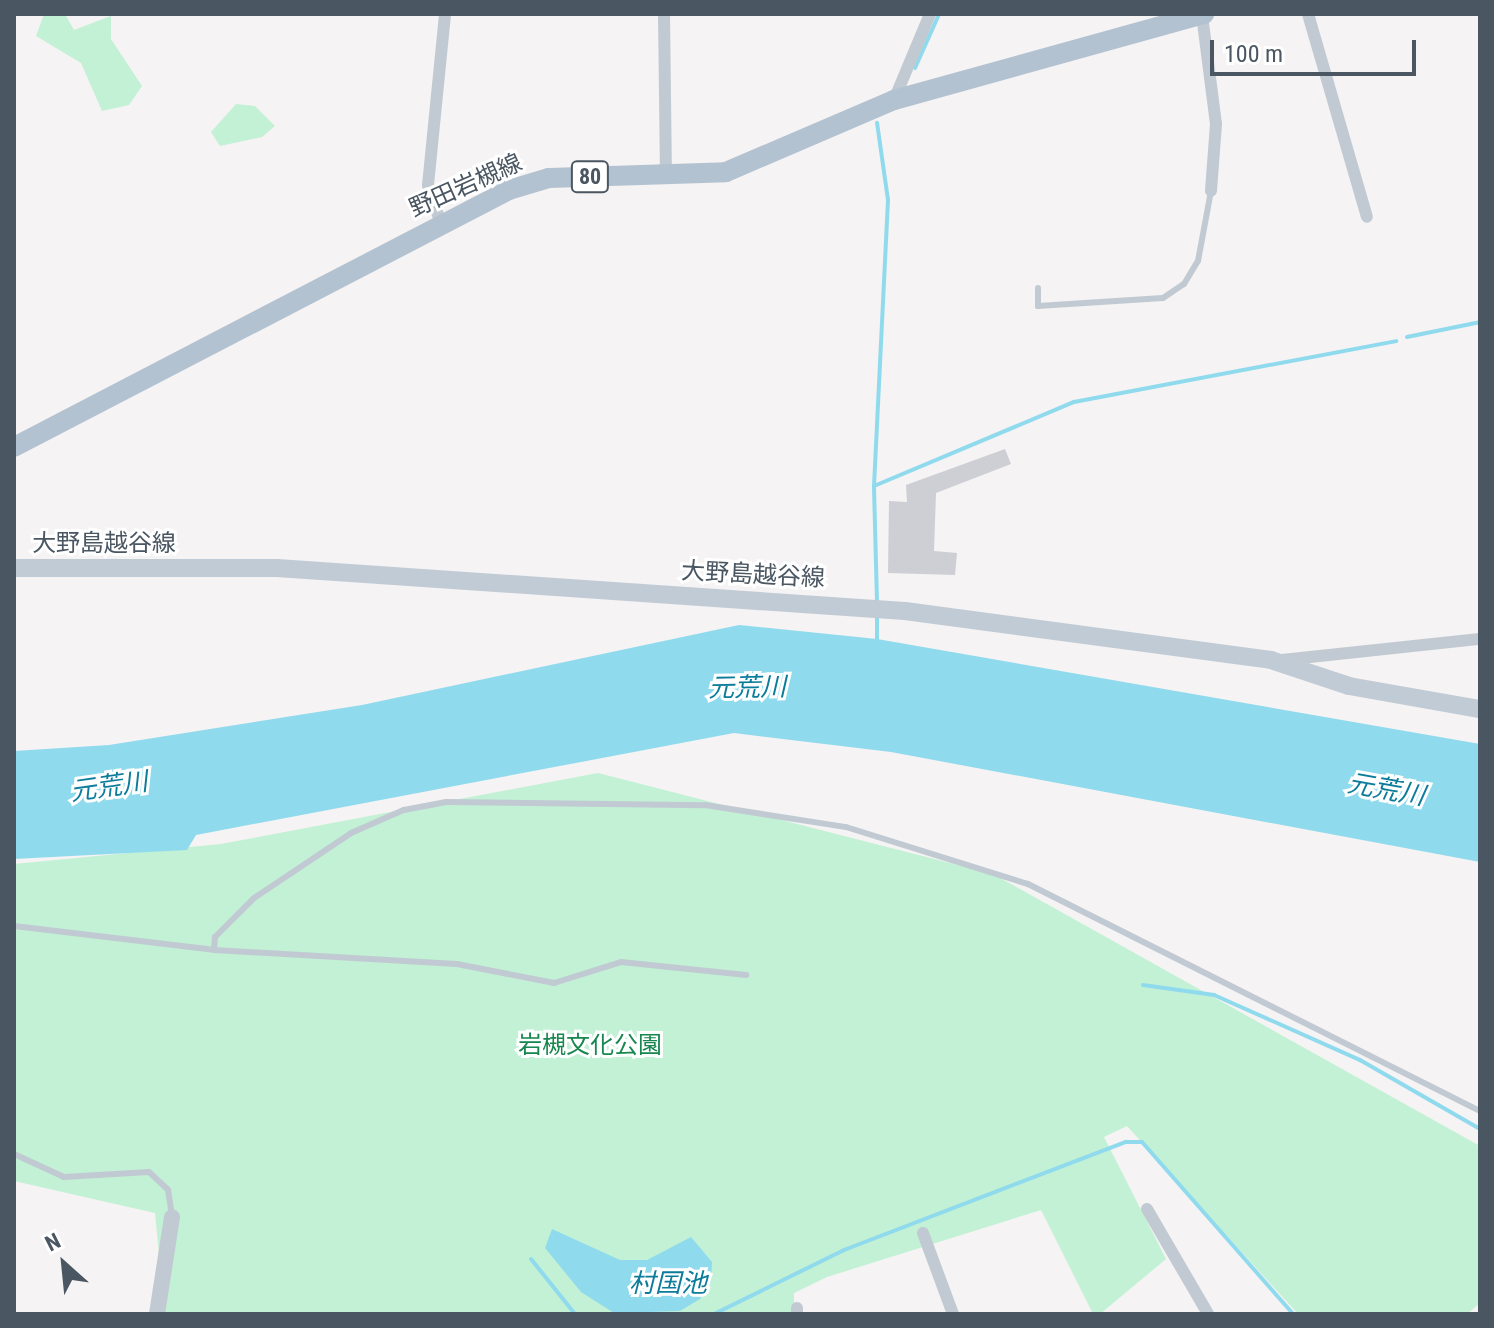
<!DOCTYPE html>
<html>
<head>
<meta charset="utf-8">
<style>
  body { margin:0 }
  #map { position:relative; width:1494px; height:1328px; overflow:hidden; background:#f5f3f3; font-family:"Roboto Condensed","Noto Sans JP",sans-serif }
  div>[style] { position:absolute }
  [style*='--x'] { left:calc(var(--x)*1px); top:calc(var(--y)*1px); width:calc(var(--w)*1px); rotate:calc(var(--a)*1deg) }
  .green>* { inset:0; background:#c3f1d5 }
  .water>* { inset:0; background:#90daee }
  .stream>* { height:4px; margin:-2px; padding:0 2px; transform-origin:2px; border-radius:2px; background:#90daee }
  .building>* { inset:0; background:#cdcfd5 }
  .service>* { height:6px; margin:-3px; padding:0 3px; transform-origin:3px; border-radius:3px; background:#c1cad2 }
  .minor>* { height:12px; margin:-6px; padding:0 6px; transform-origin:6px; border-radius:6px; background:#c1cad2 }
  .tertiary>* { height:16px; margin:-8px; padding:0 8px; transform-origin:8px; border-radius:8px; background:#c1cad2 }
  .secondary>* { height:18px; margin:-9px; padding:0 9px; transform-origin:9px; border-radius:9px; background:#c1cbd6 }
  .primary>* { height:20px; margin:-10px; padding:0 10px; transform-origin:10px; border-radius:10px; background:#b3c2d1 }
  span { translate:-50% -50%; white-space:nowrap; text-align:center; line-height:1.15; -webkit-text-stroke:6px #fff; paint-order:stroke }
  .shield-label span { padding:2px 6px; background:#fff; border:2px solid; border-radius:6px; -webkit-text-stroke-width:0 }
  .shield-label { font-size:22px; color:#4a5661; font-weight:700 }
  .street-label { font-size:24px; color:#4a5661 }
  .park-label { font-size:24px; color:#17864f }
  .water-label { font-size:26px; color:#0c7c9b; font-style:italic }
  .frame { position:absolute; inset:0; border:16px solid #4a5661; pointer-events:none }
  .north { position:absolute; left:24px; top:1224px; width:80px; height:80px; -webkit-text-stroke:6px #fff; paint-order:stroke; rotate:333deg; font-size:22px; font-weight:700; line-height:32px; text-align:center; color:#4a5661 }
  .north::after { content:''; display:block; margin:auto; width:28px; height:36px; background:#4a5661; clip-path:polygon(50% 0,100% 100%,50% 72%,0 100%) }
  .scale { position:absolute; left:1210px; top:40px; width:206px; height:36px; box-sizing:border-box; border:4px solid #4a5661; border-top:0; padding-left:10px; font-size:24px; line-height:28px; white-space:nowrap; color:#4a5661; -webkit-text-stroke:6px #fff; paint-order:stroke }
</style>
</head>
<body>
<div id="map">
  <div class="green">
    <div style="clip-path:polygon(44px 14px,65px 14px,74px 30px,111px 16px,111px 39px,142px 86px,129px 105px,102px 111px,81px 63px,36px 36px)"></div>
    <div style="clip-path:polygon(236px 104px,255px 106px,275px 126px,262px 137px,220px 146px,211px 132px)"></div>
    <div style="clip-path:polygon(598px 773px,993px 874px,1480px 1146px,1480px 1303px,1467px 1314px,1298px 1314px,1127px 1126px,1104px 1137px,1166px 1259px,1100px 1314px,1093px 1314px,1041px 1210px,827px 1277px,794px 1293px,794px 1314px,165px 1314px,155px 1213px,14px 1181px,14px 864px,221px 844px)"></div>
  </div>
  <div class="water">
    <div style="clip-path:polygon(739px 625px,877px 639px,1480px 744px,1480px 862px,891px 752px,734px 733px,196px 835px,187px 850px,14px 859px,14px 751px,109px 745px,362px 705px)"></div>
    <div style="clip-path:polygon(552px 1229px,620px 1260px,647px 1260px,691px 1237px,712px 1262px,711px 1282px,700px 1299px,680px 1311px,614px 1313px,581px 1292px,545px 1248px)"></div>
  </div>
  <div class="stream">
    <div style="--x:915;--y:68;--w:59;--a:-66"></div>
    <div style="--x:1407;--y:337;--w:75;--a:-11.6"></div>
    <div style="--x:874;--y:486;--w:217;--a:-22.8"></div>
    <div style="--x:1074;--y:402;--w:328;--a:-10.7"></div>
    <div style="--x:877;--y:602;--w:116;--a:-91.5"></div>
    <div style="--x:874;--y:486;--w:286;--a:-87.2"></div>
    <div style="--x:888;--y:200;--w:78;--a:-98.1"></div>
    <div style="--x:877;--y:642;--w:27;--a:-90"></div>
    <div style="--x:1143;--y:985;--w:72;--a:8"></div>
    <div style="--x:1214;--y:995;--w:160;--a:24"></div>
    <div style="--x:1360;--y:1060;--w:138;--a:29.9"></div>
    <div style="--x:531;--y:1259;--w:70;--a:51.3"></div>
    <div style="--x:714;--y:1314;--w:145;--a:-26.2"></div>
    <div style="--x:844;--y:1250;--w:302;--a:-21"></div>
    <div style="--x:1126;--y:1142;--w:16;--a:0"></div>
    <div style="--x:1142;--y:1142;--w:229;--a:48.7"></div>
  </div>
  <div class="building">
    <div style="clip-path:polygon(1005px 449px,1011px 464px,936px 493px,934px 551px,957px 553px,955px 575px,888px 573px,889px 501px,907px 502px,906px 485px)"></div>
  </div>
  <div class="service">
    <div style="--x:1038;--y:288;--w:18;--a:90"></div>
    <div style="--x:1038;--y:306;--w:125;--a:-3.7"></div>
    <div style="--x:1163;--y:298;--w:25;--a:-34"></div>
    <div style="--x:1184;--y:284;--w:27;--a:-59"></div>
    <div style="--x:1198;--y:261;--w:71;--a:-79.5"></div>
    <div style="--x:14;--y:926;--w:201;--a:6.8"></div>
    <div style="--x:214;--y:950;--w:243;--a:3.3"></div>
    <div style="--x:457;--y:964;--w:99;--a:11.1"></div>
    <div style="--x:554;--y:983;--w:70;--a:-17.4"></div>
    <div style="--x:621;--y:962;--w:126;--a:5.9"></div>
    <div style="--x:214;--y:950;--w:13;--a:-86"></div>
    <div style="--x:215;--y:937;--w:55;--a:-45"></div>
    <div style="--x:254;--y:898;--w:117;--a:-33.8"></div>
    <div style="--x:351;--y:833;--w:58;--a:-23.5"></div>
    <div style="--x:404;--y:810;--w:43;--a:-10.8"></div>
    <div style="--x:446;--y:802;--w:259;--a:0.7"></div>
    <div style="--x:705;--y:805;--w:143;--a:8.9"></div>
    <div style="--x:846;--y:827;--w:191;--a:17.4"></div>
    <div style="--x:1028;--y:884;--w:506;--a:26.67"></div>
    <div style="--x:14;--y:1154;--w:55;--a:24.7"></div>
    <div style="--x:64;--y:1177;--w:85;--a:-3.4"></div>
    <div style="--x:149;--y:1172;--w:26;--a:43"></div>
    <div style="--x:168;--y:1190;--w:24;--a:81"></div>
  </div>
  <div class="minor">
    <div style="--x:664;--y:14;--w:163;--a:89.3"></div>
    <div style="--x:1308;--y:14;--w:211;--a:73.8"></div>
    <div style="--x:1202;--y:15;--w:110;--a:82.7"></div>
    <div style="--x:1216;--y:124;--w:67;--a:94.3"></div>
    <div style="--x:894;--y:100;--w:93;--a:-67.3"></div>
    <div style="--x:441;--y:224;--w:41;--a:-108.4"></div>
    <div style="--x:428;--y:185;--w:172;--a:-84.3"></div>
    <div style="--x:1282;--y:660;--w:199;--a:-6.1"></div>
    <div style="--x:1147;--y:1209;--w:121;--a:59.8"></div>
    <div style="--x:923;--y:1233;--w:86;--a:69.7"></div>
    <div style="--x:797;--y:1308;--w:6;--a:90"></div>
  </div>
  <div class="tertiary">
    <div style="--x:157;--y:1314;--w:98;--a:-81.2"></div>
  </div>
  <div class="secondary">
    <div style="--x:14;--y:568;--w:263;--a:0"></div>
    <div style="--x:277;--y:568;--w:629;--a:3.92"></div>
    <div style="--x:905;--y:611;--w:369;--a:7.6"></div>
    <div style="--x:1271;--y:660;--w:82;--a:18.4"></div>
    <div style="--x:1349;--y:686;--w:133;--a:10"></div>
  </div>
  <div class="primary">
    <div style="--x:14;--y:447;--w:558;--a:-27.44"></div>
    <div style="--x:509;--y:190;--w:42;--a:-16.7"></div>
    <div style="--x:549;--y:178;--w:177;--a:-1.9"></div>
    <div style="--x:726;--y:172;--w:183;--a:-23.2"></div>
    <div style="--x:894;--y:100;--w:322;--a:-15.5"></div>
  </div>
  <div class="shield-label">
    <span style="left:590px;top:177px">80</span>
  </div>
  <div class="street-label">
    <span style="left:466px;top:186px;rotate:-24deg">野田岩槻線</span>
    <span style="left:104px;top:544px">大野島越谷線</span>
    <span style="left:753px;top:575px;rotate:3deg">大野島越谷線</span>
  </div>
  <div class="park-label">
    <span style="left:590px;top:1046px">岩槻文化公園</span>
  </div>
  <div class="water-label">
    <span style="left:747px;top:688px;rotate:-1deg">元荒川</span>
    <span style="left:109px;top:787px;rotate:-8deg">元荒川</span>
    <span style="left:1386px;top:790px;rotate:10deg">元荒川</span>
    <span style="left:668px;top:1284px">村国池</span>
  </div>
  <div class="frame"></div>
  <div class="north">N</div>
  <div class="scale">100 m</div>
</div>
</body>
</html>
